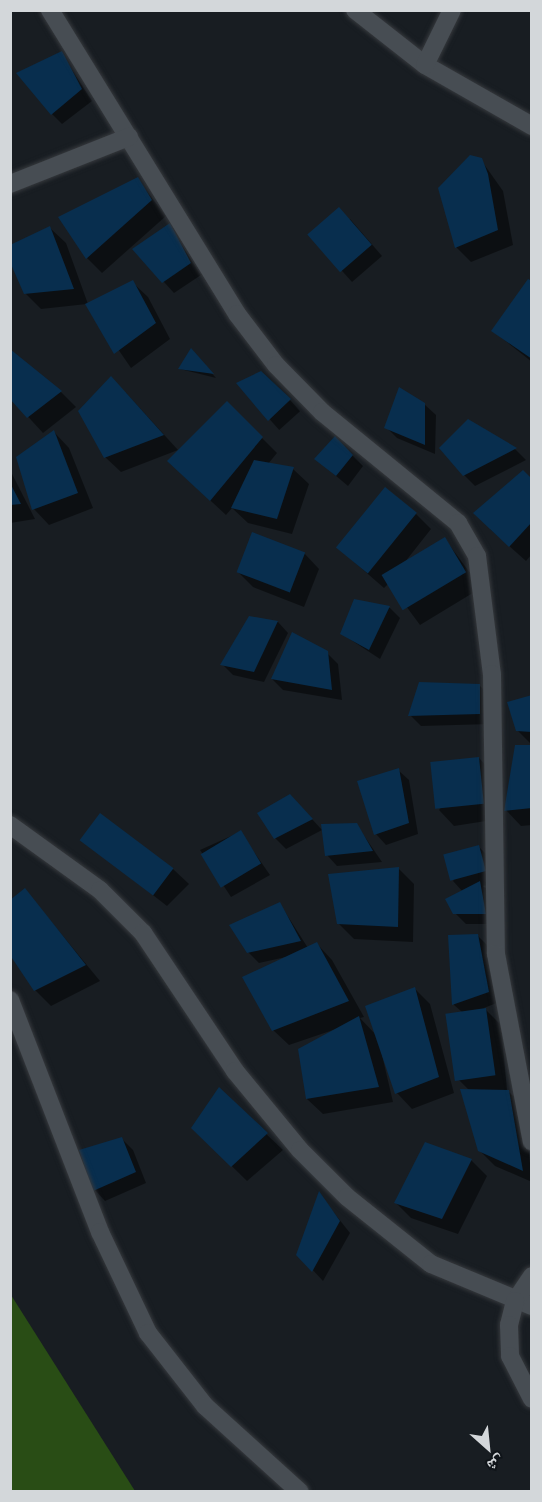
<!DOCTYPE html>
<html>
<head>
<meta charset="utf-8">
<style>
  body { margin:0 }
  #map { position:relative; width:542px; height:1502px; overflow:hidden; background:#181d22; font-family:Barlow,"Noto Naskh Arabic",sans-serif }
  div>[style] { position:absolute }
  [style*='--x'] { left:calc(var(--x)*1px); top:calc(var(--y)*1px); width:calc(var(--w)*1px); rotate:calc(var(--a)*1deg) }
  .forest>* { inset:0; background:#294d15 }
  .shadow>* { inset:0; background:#0007; transform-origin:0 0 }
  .building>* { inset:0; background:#082e4e; transform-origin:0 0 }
  .roads { filter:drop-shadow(0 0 2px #36393d) drop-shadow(0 0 2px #36393d) }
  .minor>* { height:18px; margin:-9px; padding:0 9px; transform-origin:9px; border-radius:9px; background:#474d53 }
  span { translate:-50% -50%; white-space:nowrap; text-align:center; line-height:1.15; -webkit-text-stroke:4.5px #0f1419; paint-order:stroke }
  .frame { position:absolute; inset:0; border:12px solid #d3d7da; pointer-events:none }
  .north { position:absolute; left:458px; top:1418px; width:60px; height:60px; -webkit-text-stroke:4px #0f1419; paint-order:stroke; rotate:153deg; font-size:16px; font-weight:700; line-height:24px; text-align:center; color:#d3d7da }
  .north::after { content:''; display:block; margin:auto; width:21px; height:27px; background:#d3d7da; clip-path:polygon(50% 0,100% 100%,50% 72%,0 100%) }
</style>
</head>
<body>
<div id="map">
  <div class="forest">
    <div style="clip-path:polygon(11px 1295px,135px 1491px,11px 1491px)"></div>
  </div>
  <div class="shadow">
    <div style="clip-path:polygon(61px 53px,92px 101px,62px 124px,52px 114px)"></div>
    <div style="clip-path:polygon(481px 160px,503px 191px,513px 245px,471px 262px,456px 247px)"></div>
    <div style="clip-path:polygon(137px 179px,166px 216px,102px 273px,87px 258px)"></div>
    <div style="clip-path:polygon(350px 219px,382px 256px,352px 282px,309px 234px)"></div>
    <div style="clip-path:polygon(169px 225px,201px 275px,174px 293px,134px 249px)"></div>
    <div style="clip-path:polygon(50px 228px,66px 243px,88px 304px,132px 282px,148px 297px,170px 339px,131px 368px,87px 304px,41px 309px,25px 293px)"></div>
    <div style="clip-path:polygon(532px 283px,532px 362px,493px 331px)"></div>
    <div style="clip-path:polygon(196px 355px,216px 378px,180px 369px)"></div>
    <div style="clip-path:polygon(61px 392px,76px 407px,43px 433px,10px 397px)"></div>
    <div style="clip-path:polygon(126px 393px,178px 450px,121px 472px,105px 457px)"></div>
    <div style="left:290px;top:400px;width:15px;height:28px;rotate:48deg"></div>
    <div style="clip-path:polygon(227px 403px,277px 453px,268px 464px,293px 469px,309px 484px,292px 534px,248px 523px,232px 508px,226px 515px,184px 476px)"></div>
    <div style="clip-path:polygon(424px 404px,436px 415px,435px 454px,397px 438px,386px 427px)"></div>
    <div style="clip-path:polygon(468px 421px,516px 450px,526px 460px,475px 486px,464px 475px)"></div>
    <div style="clip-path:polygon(54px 432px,69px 448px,93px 508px,49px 525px,34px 509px)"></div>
    <div style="clip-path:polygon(335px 438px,363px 466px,348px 486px,316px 459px)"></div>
    <div style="clip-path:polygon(10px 470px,35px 519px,10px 523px)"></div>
    <div style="clip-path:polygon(532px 481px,532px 554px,526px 561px,490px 529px)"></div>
    <div style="clip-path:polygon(416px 514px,431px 529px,405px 562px,445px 539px,481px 588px,420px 625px,389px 583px,384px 588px,338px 548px)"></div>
    <div style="clip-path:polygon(304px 553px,319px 569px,304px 607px,253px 587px,238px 572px)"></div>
    <div style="clip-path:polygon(355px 601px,390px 608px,400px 618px,380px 659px,342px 634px)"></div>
    <div style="clip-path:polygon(250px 618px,278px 622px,288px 633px,264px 682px,233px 675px,222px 664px)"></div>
    <div style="clip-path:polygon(327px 653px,338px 664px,342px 700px,283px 690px,272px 679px)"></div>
    <div style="clip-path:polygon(479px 685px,490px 696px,491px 724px,421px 726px,410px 715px)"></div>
    <div style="clip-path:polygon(532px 696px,532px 745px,517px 730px)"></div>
    <div style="clip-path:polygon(532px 746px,532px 825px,521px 826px,506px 810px)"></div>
    <div style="clip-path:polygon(479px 758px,494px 774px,499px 819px,454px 826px,439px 810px)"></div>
    <div style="clip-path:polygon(398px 770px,409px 780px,418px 834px,386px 845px,376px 834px)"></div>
    <div style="clip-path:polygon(301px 807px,322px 830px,286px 849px,275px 838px)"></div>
    <div style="clip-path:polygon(356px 824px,382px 862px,337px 866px,327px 855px)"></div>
    <div style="clip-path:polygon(240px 832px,270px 875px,231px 897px,200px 850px)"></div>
    <div style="clip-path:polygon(82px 840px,173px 869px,189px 884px,167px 906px)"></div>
    <div style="clip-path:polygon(479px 847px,490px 858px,496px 882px,483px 886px,491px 893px,496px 924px,466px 924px,455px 913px,463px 892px,453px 881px)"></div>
    <div style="clip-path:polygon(398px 868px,414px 884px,413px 942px,354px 939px,338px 923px)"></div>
    <div style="clip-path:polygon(25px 890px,100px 981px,51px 1006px,35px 990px)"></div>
    <div style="clip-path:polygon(280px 904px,308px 948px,317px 944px,332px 960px,364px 1017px,360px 1018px,377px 1036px,415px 989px,430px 1004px,454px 1093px,412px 1109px,397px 1093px,379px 1042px,393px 1102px,323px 1114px,307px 1099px,339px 1028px,289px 1045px,273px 1030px,286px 957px,259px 963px,248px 952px)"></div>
    <div style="clip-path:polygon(450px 936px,478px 936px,489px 947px,499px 1002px,484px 1008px,501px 1025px,507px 1090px,524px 1107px,532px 1182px,495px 1166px,479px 1150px,470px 1091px,455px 1076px,462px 1012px,454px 1005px)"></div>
    <div style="clip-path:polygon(219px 1089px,283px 1150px,247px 1181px,193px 1128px)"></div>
    <div style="clip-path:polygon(122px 1139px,133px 1150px,146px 1183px,105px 1201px,95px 1190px)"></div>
    <div style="clip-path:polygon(425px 1144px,471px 1160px,487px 1176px,458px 1234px,411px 1218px,396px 1203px)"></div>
    <div style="clip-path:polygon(319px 1194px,350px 1233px,323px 1281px,298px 1254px)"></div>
  </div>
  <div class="building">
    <div style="clip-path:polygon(62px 51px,82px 89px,51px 115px,16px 73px)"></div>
    <div style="clip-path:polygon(470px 155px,482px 158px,488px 174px,498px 230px,455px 248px,438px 188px)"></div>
    <div style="clip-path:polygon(138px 177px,152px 200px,86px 259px,58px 217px)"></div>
    <div style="left:339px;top:207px;width:50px;height:42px;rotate:49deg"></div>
    <div style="clip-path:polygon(170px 223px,191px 263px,162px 283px,132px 249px)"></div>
    <div style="clip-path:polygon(50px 226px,74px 289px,24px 294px,10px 262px,10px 245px)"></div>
    <div style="clip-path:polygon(528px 279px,532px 281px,532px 359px,491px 331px)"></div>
    <div style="clip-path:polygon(133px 280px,156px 323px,114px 354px,85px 304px)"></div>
    <div style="clip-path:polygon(191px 348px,214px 374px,178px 369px)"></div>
    <div style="clip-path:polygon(10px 349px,62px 391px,27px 418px,10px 399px)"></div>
    <div style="clip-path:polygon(261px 371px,291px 399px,268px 421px,236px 383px)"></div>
    <div style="clip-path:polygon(111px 376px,164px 435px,104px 458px,78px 411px)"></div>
    <div style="clip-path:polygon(399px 387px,425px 403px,425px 445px,384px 428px)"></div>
    <div style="clip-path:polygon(227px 401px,263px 437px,210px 501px,167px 461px)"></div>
    <div style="clip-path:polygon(468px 419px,517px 448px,463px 476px,439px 448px)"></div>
    <div style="clip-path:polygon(54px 430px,78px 493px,32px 510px,16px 457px)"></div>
    <div style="clip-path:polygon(335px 436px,353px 455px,336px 476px,314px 459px)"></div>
    <div style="clip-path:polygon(254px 460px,294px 467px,277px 519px,231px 508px)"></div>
    <div style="clip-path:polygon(523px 470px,532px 479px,532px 522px,509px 547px,473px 513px)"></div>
    <div style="clip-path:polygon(10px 483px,21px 504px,10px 505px)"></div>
    <div style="left:385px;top:487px;width:41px;height:78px;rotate:39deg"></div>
    <div style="left:252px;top:532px;width:57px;height:43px;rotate:21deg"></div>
    <div style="left:445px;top:537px;width:41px;height:74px;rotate:59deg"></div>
    <div style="clip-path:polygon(354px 599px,390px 606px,369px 650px,340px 634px)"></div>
    <div style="clip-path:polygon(249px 616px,278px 621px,254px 672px,220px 665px)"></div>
    <div style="clip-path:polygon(292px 632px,328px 651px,332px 690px,271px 679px)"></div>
    <div style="clip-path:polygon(419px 682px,480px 684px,480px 714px,408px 716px)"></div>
    <div style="clip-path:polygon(532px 695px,532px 732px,516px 731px,507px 702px)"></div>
    <div style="clip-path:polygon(515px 745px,532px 745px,532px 808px,504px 811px)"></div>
    <div style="left:479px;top:757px;width:47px;height:49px;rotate:84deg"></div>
    <div style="clip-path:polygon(399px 768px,409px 823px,374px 835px,357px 781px)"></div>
    <div style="clip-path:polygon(290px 794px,313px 819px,274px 839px,257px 813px)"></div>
    <div style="left:100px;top:813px;width:92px;height:34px;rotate:37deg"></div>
    <div style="clip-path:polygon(357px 823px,373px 851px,325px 856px,321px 824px)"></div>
    <div style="left:241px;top:830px;width:39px;height:47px;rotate:59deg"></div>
    <div style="left:479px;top:845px;width:27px;height:37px;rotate:75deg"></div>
    <div style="clip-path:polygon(399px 867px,398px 927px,337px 924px,328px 874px)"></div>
    <div style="clip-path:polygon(480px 881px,486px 914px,453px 914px,445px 899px)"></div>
    <div style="clip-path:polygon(25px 888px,86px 965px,34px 991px,10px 955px,10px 900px)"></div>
    <div style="clip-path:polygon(280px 902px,301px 941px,247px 953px,229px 925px)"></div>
    <div style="clip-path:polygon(478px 934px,489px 992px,452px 1005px,448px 935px)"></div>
    <div style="clip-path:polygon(317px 942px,349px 1001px,272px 1031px,242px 977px)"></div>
    <div style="clip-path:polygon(415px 987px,439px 1077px,395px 1094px,365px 1006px)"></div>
    <div style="left:486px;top:1008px;width:68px;height:41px;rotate:82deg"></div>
    <div style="clip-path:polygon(359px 1016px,379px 1087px,306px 1099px,298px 1049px)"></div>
    <div style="clip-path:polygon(219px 1087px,268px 1133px,231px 1167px,191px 1128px)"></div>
    <div style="clip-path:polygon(460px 1089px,509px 1090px,523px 1171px,478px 1151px)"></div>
    <div style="clip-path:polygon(122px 1137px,136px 1172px,93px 1191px,79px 1150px)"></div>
    <div style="clip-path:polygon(425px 1142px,472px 1159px,442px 1219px,394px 1203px)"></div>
    <div style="clip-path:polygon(319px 1191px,340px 1221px,312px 1272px,296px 1255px)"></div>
  </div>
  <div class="roads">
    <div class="minor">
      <div style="--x:50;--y:10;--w:357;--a:58.4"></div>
      <div style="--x:237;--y:314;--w:64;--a:52.6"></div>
      <div style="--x:276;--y:365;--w:66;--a:45.6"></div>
      <div style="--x:322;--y:412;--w:176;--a:39.2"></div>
      <div style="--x:458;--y:523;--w:38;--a:60"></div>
      <div style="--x:477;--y:556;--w:119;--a:82.8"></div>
      <div style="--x:492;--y:674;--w:280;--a:89.2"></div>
      <div style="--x:496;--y:954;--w:191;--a:79.2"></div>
      <div style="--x:355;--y:10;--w:89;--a:38.2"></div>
      <div style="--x:425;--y:65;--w:123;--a:29.7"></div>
      <div style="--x:425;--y:65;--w:61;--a:-63.9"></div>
      <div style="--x:10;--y:184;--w:128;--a:-21.6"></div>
      <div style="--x:10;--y:825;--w:111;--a:35.8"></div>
      <div style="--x:100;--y:890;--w:61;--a:45"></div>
      <div style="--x:143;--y:933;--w:166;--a:56.3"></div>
      <div style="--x:235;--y:1071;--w:102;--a:50.6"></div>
      <div style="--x:300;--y:1150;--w:66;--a:45"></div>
      <div style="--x:347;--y:1197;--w:107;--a:38.6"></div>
      <div style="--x:431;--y:1264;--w:109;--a:22.6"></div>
      <div style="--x:10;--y:1000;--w:249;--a:68.8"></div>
      <div style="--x:100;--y:1232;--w:112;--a:64.6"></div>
      <div style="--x:148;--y:1333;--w:93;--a:52"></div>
      <div style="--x:205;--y:1406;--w:128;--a:42.2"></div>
      <div style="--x:532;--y:1276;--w:30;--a:124"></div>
      <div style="--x:515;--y:1301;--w:25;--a:104"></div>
      <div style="--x:509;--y:1325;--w:31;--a:88"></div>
      <div style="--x:510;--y:1356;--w:48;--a:62.9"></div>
    </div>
  </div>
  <div class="frame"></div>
  <div class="north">ش</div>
</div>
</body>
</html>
